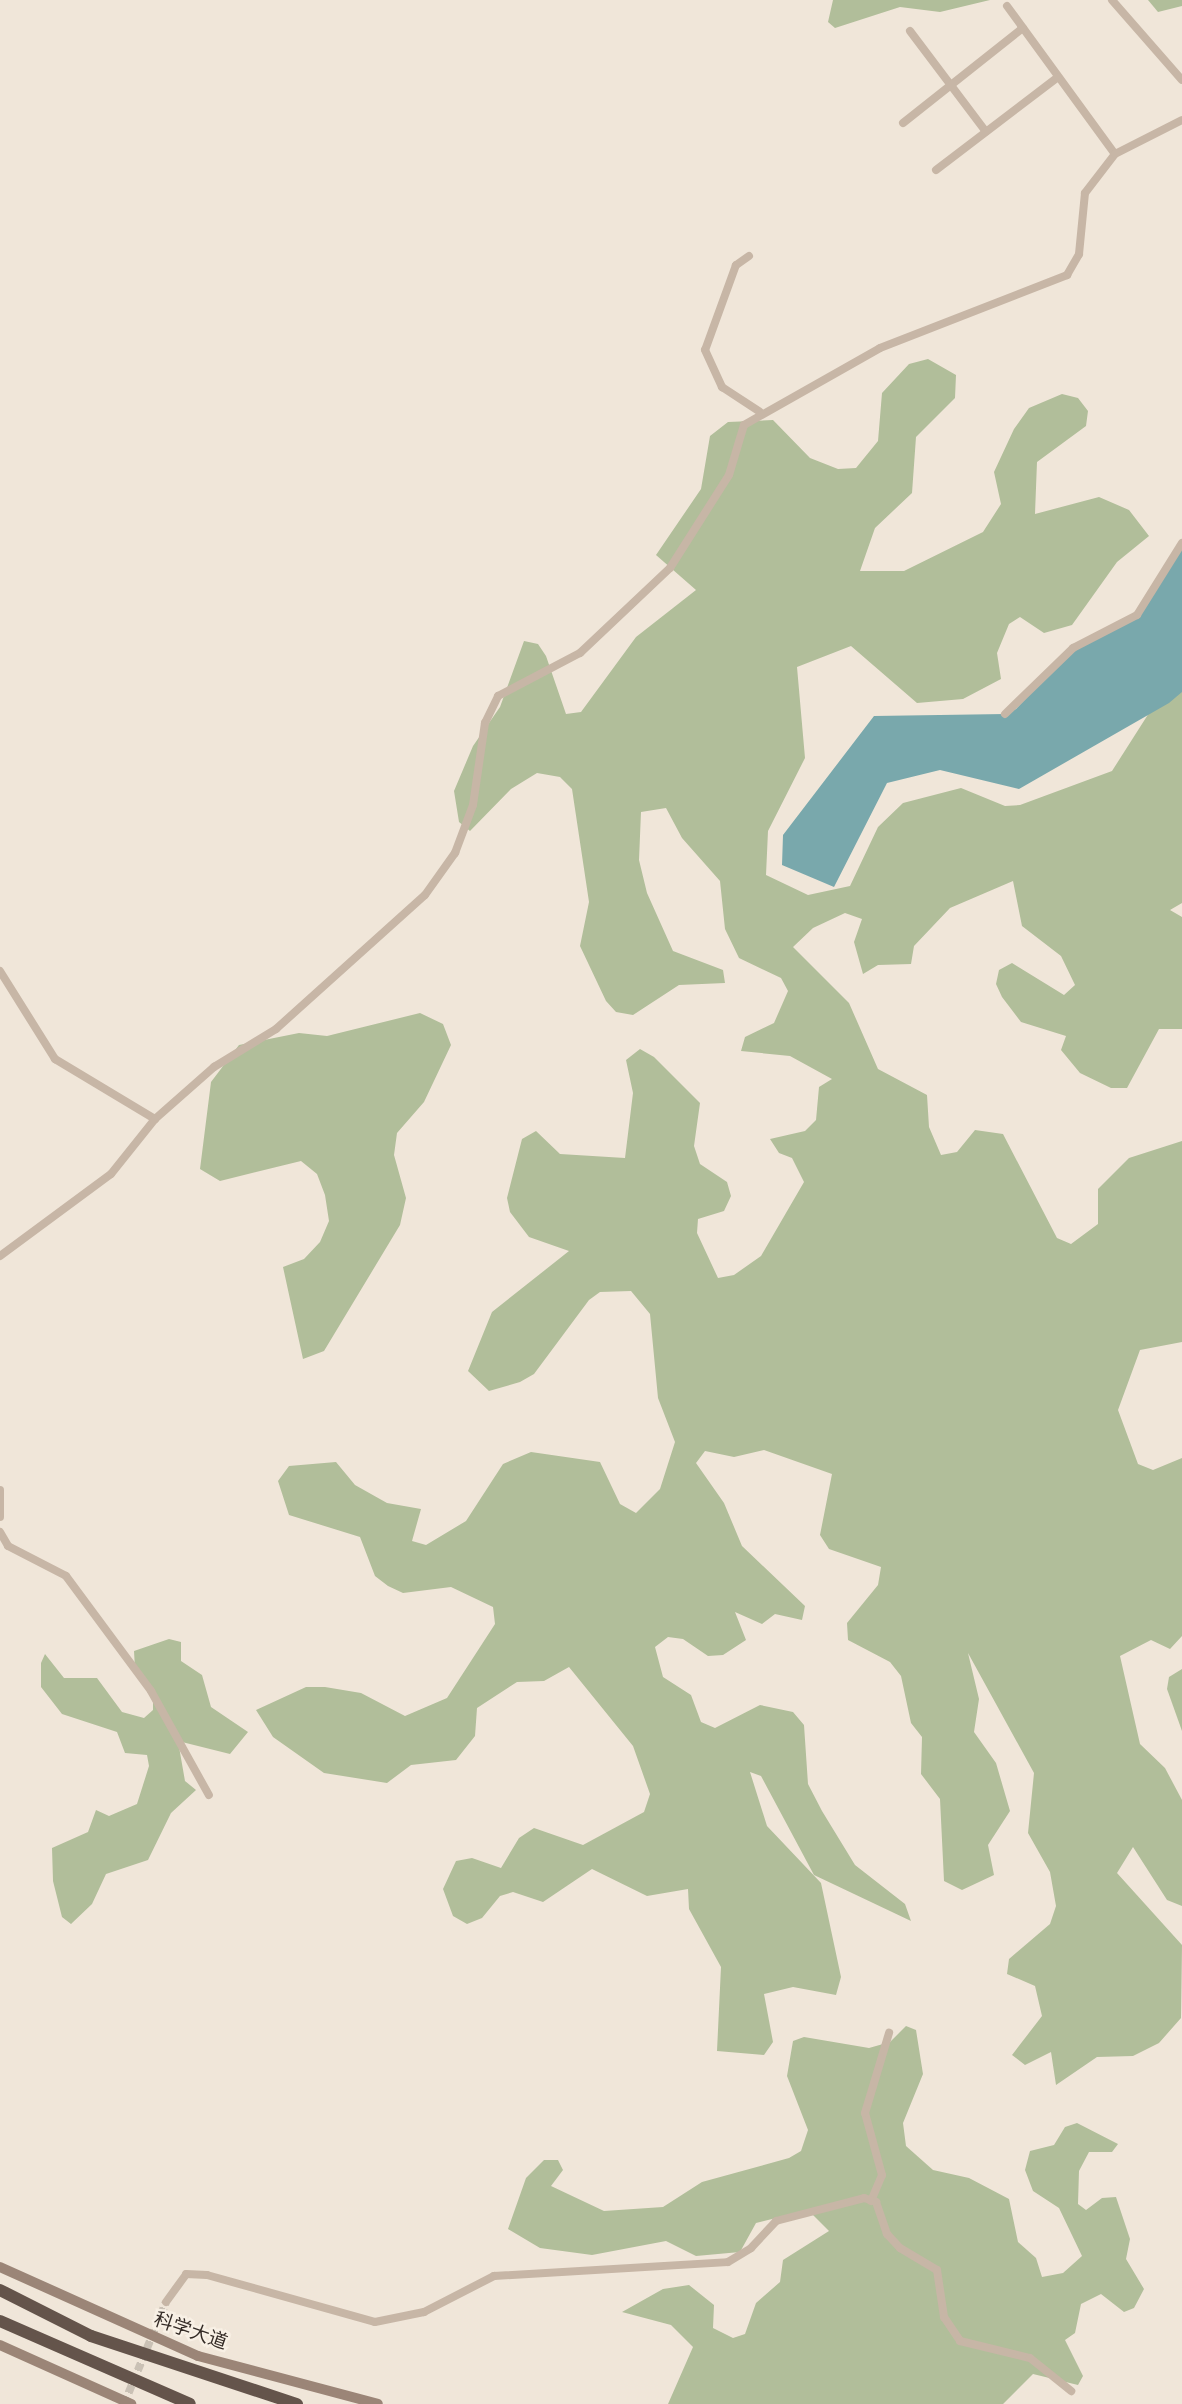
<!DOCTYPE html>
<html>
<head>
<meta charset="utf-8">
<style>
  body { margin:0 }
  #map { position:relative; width:1182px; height:2404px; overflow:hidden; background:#f0e6d9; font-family:Barlow,"Noto Sans SC",sans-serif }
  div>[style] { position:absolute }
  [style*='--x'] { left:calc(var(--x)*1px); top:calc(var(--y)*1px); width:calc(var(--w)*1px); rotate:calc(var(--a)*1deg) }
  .green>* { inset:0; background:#b1be9a }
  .water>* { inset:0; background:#79a8ac }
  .minor-tunnel>* { height:8px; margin-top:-4px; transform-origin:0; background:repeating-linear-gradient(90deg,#cac1b5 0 8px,transparent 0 12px) }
  .minor>* { height:8px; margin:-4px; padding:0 4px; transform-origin:4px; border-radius:4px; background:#c7b6a6 }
  .secondary>* { height:10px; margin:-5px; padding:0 5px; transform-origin:5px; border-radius:5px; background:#9b8577 }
  .trunk>* { height:12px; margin:-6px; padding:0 6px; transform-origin:6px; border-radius:6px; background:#64544b }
  span { translate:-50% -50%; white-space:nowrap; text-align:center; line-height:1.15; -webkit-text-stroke:5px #f8f0e5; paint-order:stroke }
  .street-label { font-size:19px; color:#342b26 }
</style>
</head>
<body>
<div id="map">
  <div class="green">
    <div style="clip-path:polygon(833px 0,990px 0,940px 12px,900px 7px,835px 28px,828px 22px)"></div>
    <div style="clip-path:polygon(1148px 0,1182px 0,1182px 6px,1158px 12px)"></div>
    <div style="clip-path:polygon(928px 359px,956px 375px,955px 398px,916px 437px,912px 493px,875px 528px,860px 571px,904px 571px,983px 532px,1001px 504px,994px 472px,1014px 429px,1029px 408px,1062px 394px,1078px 398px,1088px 411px,1086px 426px,1037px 462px,1035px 514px,1099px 497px,1129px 510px,1149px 536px,1117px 562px,1072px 625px,1044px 633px,1020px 617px,1009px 624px,997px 653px,1001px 679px,963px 699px,917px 703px,851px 646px,797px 667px,805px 758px,768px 831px,766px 875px,808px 895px,850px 886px,878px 827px,903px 803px,961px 788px,1005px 806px,1020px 805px,1112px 771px,1156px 702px,1182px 690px,1182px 903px,1170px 910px,1182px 917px,1182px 1029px,1159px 1029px,1127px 1088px,1111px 1088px,1080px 1073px,1061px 1050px,1066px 1036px,1021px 1022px,1002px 997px,996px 984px,999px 970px,1012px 963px,1064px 995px,1075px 985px,1061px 956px,1022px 926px,1013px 881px,950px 908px,914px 946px,911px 964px,878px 965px,863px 974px,854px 942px,862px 919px,845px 913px,813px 928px,793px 947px,849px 1003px,878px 1069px,927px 1095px,929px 1127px,941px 1155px,957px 1152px,975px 1130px,1003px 1134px,1057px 1238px,1071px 1244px,1098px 1224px,1098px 1189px,1129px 1158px,1182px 1141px,1182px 1342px,1140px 1350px,1118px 1410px,1138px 1464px,1153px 1470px,1182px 1458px,1182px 1636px,1170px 1649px,1151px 1640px,1120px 1656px,1140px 1744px,1165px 1768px,1182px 1800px,1182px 1906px,1167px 1900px,1133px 1847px,1117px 1873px,1182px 1945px,1181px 2018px,1159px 2043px,1133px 2056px,1097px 2057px,1056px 2085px,1051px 2052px,1025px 2065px,1012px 2055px,1042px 2016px,1035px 1986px,1007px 1974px,1009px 1959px,1050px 1924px,1056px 1906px,1050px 1872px,1028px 1833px,1034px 1773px,968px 1653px,979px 1699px,974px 1732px,996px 1763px,1010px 1811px,988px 1845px,994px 1875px,962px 1890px,944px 1881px,940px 1799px,921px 1774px,922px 1737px,911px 1723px,901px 1676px,890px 1662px,848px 1640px,847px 1623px,878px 1585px,881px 1567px,829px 1549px,820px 1535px,832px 1474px,764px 1450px,734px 1457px,705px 1451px,696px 1463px,724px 1503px,742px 1546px,805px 1606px,802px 1620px,775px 1614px,762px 1624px,735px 1612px,746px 1640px,723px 1655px,708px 1656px,683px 1639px,668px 1637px,655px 1647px,663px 1677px,691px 1695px,701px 1722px,715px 1728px,760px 1705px,793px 1712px,804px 1725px,808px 1784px,822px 1811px,855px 1865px,905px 1904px,911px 1921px,814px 1875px,761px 1776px,750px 1772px,767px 1826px,821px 1883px,841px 1977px,836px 1995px,793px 1987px,764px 1994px,773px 2042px,764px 2055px,717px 2051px,721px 1967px,689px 1909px,688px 1889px,647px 1896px,592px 1869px,543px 1902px,513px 1892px,500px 1896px,482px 1918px,467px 1924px,453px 1916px,443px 1889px,456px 1861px,472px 1858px,501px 1868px,519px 1838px,534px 1828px,583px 1845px,644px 1812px,650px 1794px,633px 1746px,569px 1667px,544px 1681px,517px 1682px,477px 1708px,475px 1736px,456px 1760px,411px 1765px,387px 1783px,324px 1773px,273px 1737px,256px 1710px,306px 1687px,325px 1687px,361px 1693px,405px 1716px,447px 1698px,495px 1624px,493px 1607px,451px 1587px,403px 1593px,388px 1586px,375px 1576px,360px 1537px,289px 1515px,278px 1481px,289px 1466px,336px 1462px,355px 1485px,387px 1503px,421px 1509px,412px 1541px,426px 1545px,466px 1521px,503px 1464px,531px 1452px,600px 1462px,620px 1504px,636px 1513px,660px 1489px,675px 1442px,658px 1398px,650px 1314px,631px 1291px,600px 1292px,589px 1300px,534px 1374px,520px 1382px,489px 1391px,468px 1371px,492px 1312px,569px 1251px,529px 1237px,510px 1212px,507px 1198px,522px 1139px,536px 1131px,560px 1154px,625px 1158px,633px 1093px,626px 1060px,640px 1049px,654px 1057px,700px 1103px,694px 1146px,700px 1164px,727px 1182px,731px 1196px,724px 1211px,698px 1219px,697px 1233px,718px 1278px,734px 1275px,761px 1256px,804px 1182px,792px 1158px,779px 1153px,770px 1139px,805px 1131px,816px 1120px,819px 1087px,832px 1079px,790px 1056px,741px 1051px,745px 1037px,774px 1023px,788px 991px,781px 978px,739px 958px,725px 929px,720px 881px,682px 838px,666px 808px,641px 812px,639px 860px,647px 893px,673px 951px,723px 970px,725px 983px,679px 985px,633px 1015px,616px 1012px,606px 1001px,580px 946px,589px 902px,572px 789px,560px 777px,537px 773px,511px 789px,470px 831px,459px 822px,454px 791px,473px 746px,500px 707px,524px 641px,538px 644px,546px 656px,566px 714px,581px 712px,636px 637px,696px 590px,656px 555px,701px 489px,710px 436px,728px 422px,773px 420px,810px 458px,838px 469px,856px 468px,878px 441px,882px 393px,909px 364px)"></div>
    <div style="clip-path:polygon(420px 1013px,443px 1024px,451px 1045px,424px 1102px,397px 1133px,394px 1155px,406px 1198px,400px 1225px,324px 1351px,303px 1359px,283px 1267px,304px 1259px,320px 1242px,329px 1221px,325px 1195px,317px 1174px,301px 1161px,220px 1181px,200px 1169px,211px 1082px,239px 1045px,299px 1033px,327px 1036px)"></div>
    <div style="clip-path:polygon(169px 1639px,181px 1642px,181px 1661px,202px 1675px,211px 1707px,248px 1732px,230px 1754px,178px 1741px,185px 1781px,196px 1790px,171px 1813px,148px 1860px,106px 1874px,92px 1904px,71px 1924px,62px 1917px,53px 1881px,52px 1848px,88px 1832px,96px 1810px,109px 1816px,137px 1804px,149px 1766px,147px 1755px,125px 1753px,117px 1732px,62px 1714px,41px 1687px,41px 1663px,45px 1654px,64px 1678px,97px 1678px,122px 1712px,144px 1718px,153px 1710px,153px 1698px,135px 1669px,134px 1651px)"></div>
    <div style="clip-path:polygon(1182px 1669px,1182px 1731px,1167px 1689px,1169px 1677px)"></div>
    <div style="clip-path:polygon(906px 2026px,916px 2030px,923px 2074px,903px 2123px,906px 2146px,933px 2170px,969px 2178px,1009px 2199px,1018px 2242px,1036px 2258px,1042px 2277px,1063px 2273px,1082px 2256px,1059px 2208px,1033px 2191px,1025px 2170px,1030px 2151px,1054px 2145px,1065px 2127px,1077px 2123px,1118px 2144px,1112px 2152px,1089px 2152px,1079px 2171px,1078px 2204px,1086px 2210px,1102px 2198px,1116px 2197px,1130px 2239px,1126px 2259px,1144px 2289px,1134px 2308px,1124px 2312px,1101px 2294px,1081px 2304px,1075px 2333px,1065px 2340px,1083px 2376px,1078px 2385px,1033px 2374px,1003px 2404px,668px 2404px,693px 2347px,671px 2325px,622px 2312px,663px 2289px,689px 2285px,714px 2305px,713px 2328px,733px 2338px,745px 2334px,756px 2303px,780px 2282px,783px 2260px,829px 2231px,808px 2210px,756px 2223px,740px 2252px,696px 2256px,666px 2241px,592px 2255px,540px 2248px,508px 2229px,526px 2178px,544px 2160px,558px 2160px,563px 2170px,551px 2186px,604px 2211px,663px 2207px,702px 2182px,789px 2158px,801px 2151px,808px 2130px,787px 2076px,793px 2041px,804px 2037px,869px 2048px,890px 2042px)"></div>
  </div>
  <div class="water">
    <div style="clip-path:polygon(1182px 543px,1182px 692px,1169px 703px,1019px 789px,940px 770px,887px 783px,834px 887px,782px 865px,783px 835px,874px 716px,1005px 714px,1016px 709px,1073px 648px,1137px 615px)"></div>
  </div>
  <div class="minor-tunnel">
    <div style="--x:124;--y:2404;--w:110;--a:-67.6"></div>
  </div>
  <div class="minor">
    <div style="--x:1112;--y:0;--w:106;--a:48.8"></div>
    <div style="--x:1007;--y:6;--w:183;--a:53.9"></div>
    <div style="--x:910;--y:31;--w:126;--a:53"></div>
    <div style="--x:903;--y:123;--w:153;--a:-38.4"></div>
    <div style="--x:936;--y:170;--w:153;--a:-37.3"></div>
    <div style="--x:749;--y:256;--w:16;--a:145"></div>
    <div style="--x:736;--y:265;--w:90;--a:110"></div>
    <div style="--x:705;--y:350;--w:41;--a:65.3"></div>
    <div style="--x:722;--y:387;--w:45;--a:33.3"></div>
    <div style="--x:1005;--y:714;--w:95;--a:-44.1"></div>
    <div style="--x:1073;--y:648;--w:72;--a:-27.3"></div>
    <div style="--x:1137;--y:615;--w:85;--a:-58"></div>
    <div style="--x:0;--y:971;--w:104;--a:58"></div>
    <div style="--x:55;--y:1059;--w:117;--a:31"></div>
    <div style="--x:155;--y:1119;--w:79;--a:-41.4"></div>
    <div style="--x:214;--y:1067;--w:73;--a:-31.5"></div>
    <div style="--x:276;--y:1029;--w:200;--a:-42"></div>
    <div style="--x:425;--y:895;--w:52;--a:-54.5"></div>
    <div style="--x:455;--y:853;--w:51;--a:-69.4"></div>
    <div style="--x:473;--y:805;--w:83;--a:-81.7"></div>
    <div style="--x:485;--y:723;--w:30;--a:-64"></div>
    <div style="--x:498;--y:696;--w:93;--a:-27.7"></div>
    <div style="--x:580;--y:653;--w:124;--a:-43.4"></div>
    <div style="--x:670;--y:568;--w:110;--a:-57.6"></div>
    <div style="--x:729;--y:475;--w:52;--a:-73.3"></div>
    <div style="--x:744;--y:425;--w:156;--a:-29.5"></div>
    <div style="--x:880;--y:348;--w:201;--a:-21.3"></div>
    <div style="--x:1067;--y:275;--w:24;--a:-60"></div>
    <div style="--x:1079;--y:254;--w:61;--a:-84.4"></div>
    <div style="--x:1085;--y:193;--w:49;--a:-52.4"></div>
    <div style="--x:1115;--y:154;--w:75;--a:-26.9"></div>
    <div style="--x:0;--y:1256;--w:138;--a:-36.5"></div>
    <div style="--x:111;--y:1174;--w:70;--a:-51.3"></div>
    <div style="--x:0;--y:1490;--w:27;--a:90"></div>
    <div style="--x:0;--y:1532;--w:16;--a:60"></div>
    <div style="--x:8;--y:1546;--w:65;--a:27.3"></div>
    <div style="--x:66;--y:1576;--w:143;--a:53.5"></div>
    <div style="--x:151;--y:1691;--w:119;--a:60.9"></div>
    <div style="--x:871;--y:2201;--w:28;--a:-67"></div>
    <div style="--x:882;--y:2175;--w:64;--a:-105.3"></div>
    <div style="--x:865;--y:2113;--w:84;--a:-73.3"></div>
    <div style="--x:166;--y:2302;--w:34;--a:-54"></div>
    <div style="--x:186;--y:2274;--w:21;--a:3"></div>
    <div style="--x:207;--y:2275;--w:174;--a:15.6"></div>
    <div style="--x:375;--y:2322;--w:50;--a:-11.5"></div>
    <div style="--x:424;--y:2312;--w:79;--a:-27.2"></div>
    <div style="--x:494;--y:2276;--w:234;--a:-3.4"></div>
    <div style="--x:728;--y:2262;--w:27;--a:-31"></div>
    <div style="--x:751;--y:2248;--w:37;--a:-47"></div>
    <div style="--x:776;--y:2221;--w:91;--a:-14.6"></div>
    <div style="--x:864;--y:2198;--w:13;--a:18"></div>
    <div style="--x:876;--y:2202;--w:34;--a:71"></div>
    <div style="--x:887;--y:2234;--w:19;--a:47"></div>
    <div style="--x:900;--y:2248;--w:43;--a:30.7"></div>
    <div style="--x:937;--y:2270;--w:48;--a:81.5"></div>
    <div style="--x:944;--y:2317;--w:29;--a:56"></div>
    <div style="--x:960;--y:2341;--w:72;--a:13.7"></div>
    <div style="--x:1030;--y:2358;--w:53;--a:38.8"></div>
  </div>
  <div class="secondary">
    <div style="--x:0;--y:2267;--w:217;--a:24.2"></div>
    <div style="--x:198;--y:2356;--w:186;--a:14.9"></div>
    <div style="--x:0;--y:2345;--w:144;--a:24.2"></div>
  </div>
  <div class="trunk">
    <div style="--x:0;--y:2290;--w:102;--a:26.8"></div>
    <div style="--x:91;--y:2336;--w:217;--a:18.3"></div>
    <div style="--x:0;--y:2321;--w:207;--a:23.6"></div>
  </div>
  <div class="street-label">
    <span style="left:191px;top:2330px;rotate:19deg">科学大道</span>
  </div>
</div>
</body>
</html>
